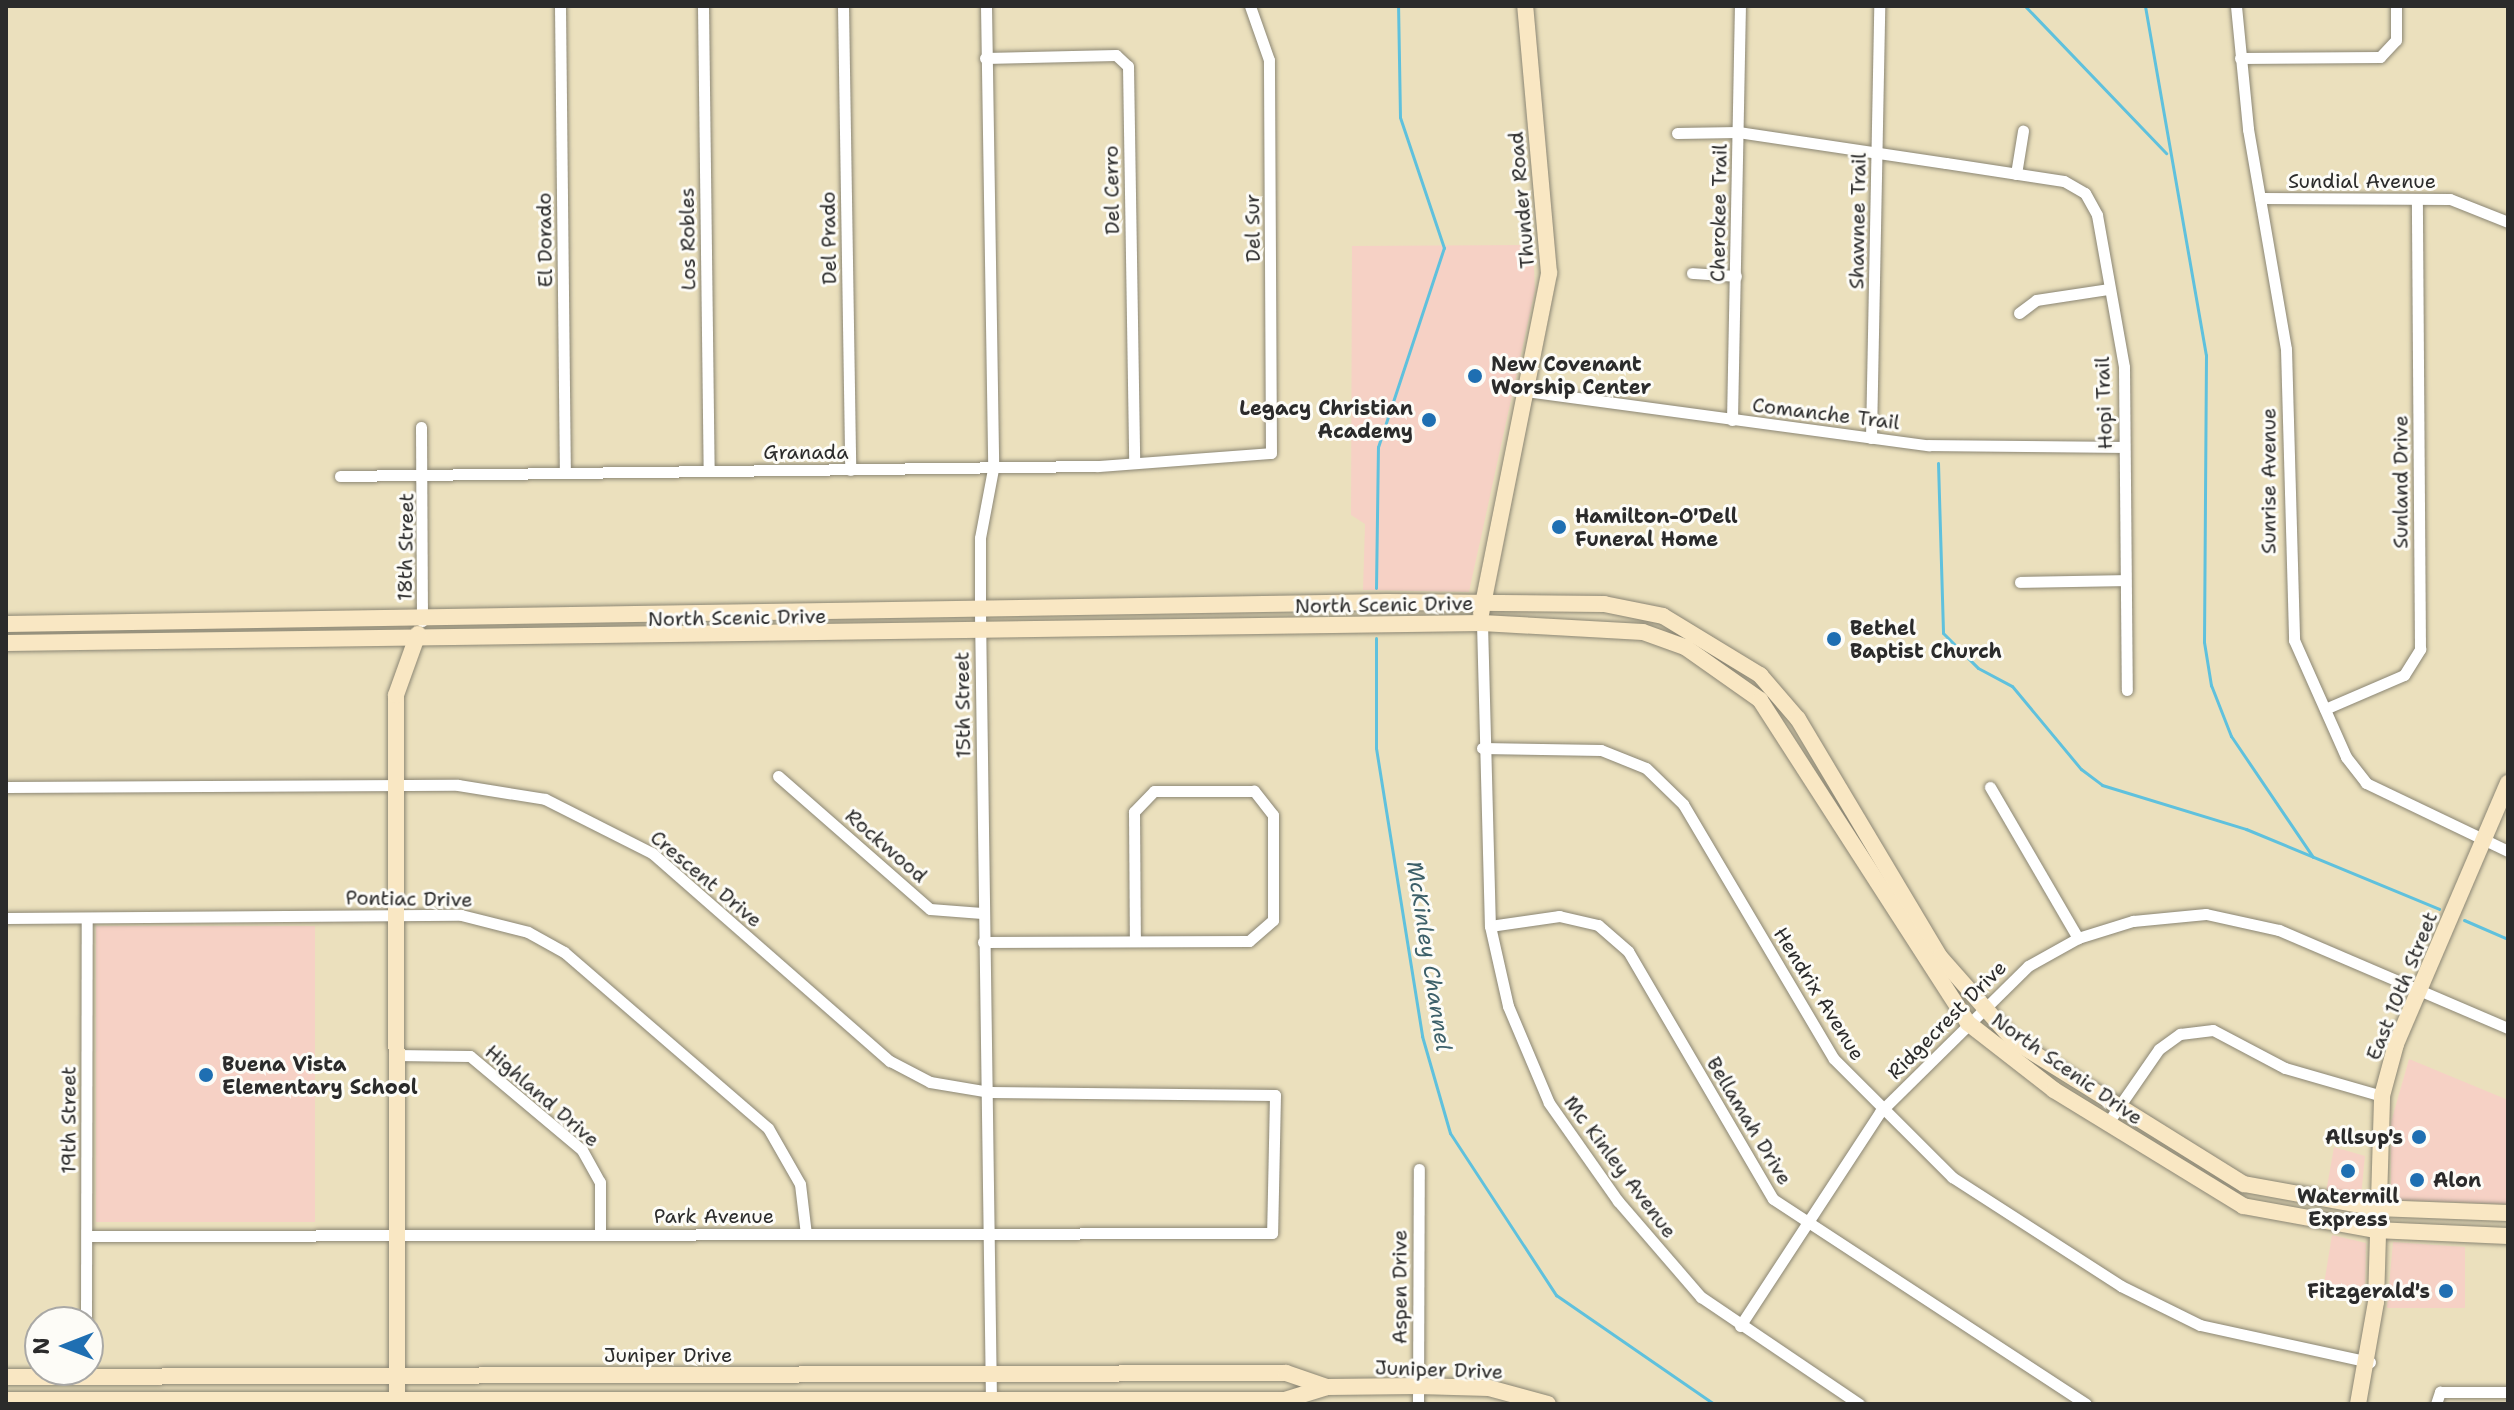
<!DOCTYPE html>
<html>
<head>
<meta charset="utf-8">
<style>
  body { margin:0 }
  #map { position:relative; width:2514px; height:1410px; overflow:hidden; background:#ebe0bd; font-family:"Shantell Sans",sans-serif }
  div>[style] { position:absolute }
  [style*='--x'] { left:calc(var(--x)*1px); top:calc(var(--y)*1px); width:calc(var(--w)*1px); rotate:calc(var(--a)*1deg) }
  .built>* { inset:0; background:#f6d1c5; transform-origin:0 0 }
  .stream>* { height:3px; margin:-1.5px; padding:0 1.5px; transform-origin:1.5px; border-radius:1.5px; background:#5fc1dd }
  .roads { filter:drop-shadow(0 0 2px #8b8674) drop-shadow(0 0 2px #8b8674) }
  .street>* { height:11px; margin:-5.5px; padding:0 5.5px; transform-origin:5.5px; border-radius:5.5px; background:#fff }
  .secondary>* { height:16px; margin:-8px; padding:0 8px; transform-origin:8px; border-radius:8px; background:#f9e7c3 }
  .dots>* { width:22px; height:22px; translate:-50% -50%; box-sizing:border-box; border:4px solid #fdfcf7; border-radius:50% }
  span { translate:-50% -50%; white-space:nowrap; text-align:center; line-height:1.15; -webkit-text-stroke:6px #fdfcf7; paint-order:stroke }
  .street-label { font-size:20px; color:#2b2b2b }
  .poi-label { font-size:20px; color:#2b2b2b; font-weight:700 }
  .left { translate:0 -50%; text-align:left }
  .right { translate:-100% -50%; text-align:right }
  .water-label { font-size:22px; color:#3d6069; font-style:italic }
  .frame { position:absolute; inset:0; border:8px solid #2b2b2b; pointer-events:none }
  .north { position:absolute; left:24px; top:1306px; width:80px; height:80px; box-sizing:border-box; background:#fdfcf7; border:2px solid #a9a8a5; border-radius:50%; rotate:270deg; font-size:22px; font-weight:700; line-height:32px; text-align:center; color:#2b2b2b }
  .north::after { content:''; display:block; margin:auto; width:28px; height:36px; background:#1f6fb2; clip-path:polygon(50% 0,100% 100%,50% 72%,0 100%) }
</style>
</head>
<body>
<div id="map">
  <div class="built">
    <div style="clip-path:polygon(1533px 245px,1535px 290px,1469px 592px,1363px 590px,1365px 524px,1351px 515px,1352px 246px)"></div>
    <div style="left:315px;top:926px;width:296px;height:219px;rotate:90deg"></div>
    <div style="clip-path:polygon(2409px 1059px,2508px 1100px,2508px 1204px,2391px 1200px,2391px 1122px)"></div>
    <div style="clip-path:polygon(2334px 1147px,2365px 1156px,2361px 1197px,2326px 1192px)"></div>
    <div style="clip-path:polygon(2332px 1235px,2366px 1243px,2365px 1294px,2324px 1284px)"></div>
    <div style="clip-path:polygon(2393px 1242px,2465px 1247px,2465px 1308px,2387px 1308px)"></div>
  </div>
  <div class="stream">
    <div style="--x:2025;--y:6;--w:204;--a:46.2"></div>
    <div style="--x:2145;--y:6;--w:354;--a:80.1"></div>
    <div style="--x:2206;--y:355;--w:287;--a:90.4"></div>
    <div style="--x:2204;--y:642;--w:44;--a:80.8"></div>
    <div style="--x:2211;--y:685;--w:55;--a:68.6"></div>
    <div style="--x:2231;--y:736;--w:146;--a:55.9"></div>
    <div style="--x:1938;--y:463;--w:170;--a:88.3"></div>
    <div style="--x:1943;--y:633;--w:49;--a:45"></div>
    <div style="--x:1978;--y:668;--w:38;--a:28"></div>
    <div style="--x:2012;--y:686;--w:108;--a:50.3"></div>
    <div style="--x:2081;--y:769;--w:26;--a:37"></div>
    <div style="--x:2102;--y:785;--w:151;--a:17"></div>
    <div style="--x:2246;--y:829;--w:209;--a:22.5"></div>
    <div style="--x:1376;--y:588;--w:141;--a:-89.2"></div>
    <div style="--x:1378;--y:447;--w:210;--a:-71.7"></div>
    <div style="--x:1444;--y:248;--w:138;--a:-108.6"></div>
    <div style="--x:1400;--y:117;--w:111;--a:-91"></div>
    <div style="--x:1376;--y:638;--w:110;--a:90"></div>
    <div style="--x:1376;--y:748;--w:292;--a:80.9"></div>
    <div style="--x:1422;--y:1036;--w:101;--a:73.9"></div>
    <div style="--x:1450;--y:1133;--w:194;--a:56.8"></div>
    <div style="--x:1556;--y:1295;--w:192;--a:34.6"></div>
    <div style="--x:2464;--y:920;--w:48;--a:23.4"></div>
  </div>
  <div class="roads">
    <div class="street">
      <div style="--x:560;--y:6;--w:467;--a:89.4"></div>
      <div style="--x:703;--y:6;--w:465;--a:89.3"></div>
      <div style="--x:843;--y:6;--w:464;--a:89.1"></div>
      <div style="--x:986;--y:6;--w:463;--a:89.1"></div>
      <div style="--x:993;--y:469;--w:70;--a:100.7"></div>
      <div style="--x:980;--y:538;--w:75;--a:90"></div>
      <div style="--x:980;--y:613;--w:790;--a:89.2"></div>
      <div style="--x:2236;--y:6;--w:124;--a:84.4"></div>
      <div style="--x:2248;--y:129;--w:223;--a:80.2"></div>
      <div style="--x:2286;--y:349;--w:291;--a:88.4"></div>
      <div style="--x:2294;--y:640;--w:128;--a:66"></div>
      <div style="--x:2346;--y:757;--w:33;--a:52"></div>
      <div style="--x:2366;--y:783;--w:157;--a:25.6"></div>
      <div style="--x:985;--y:58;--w:131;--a:-1.3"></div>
      <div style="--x:1116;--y:55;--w:16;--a:43"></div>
      <div style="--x:1128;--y:66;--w:395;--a:89.1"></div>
      <div style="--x:2240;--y:58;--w:140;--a:-0.4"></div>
      <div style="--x:2380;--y:57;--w:23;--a:-47"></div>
      <div style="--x:2396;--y:40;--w:34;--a:-90"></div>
      <div style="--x:1677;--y:133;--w:61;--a:-0.9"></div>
      <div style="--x:1738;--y:132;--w:210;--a:8.5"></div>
      <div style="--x:1946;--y:163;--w:119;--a:8.7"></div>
      <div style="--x:2064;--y:181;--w:24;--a:30"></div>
      <div style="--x:2085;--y:193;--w:25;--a:61"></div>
      <div style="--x:2097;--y:215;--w:154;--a:79.9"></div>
      <div style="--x:2124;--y:367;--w:323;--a:89.5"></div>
      <div style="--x:2016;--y:174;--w:44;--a:-80.8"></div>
      <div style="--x:2260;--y:198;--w:190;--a:0.3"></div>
      <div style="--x:2450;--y:199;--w:62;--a:21.6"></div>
      <div style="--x:1692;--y:273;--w:44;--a:3.9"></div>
      <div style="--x:2019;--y:313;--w:21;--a:-37"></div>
      <div style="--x:2036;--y:300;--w:74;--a:-8.6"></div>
      <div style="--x:1526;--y:391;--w:406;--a:7.7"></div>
      <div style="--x:1928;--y:445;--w:195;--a:0.6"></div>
      <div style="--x:1732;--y:420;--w:414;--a:-88.9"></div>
      <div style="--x:421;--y:427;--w:194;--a:89.7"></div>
      <div style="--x:1871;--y:438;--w:432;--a:-88.9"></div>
      <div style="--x:340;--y:476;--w:758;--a:-0.76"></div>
      <div style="--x:1098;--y:466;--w:173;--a:-4.3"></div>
      <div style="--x:1271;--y:453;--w:393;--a:-90.3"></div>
      <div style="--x:1269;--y:60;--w:57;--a:-109.4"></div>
      <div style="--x:2020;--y:582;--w:105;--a:-1.1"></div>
      <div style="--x:1482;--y:623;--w:303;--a:88.5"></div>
      <div style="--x:1490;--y:926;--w:82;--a:77.3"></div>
      <div style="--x:1508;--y:1006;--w:105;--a:67.1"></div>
      <div style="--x:1549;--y:1103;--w:120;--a:54.9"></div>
      <div style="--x:1618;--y:1201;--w:127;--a:49.2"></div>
      <div style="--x:1701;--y:1297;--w:191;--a:34.1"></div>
      <div style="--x:2325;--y:709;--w:86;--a:-23.3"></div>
      <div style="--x:2404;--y:675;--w:31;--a:-58"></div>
      <div style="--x:2420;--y:649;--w:450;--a:-90.4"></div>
      <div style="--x:1482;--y:748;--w:119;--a:1"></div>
      <div style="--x:1601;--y:750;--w:48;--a:21.8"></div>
      <div style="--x:1646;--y:768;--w:52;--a:44.2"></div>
      <div style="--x:1683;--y:804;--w:296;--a:59.4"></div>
      <div style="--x:1834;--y:1059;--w:167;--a:45"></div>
      <div style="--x:1952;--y:1177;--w:201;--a:32.8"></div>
      <div style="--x:2121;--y:1286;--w:88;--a:26.3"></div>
      <div style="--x:2200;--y:1325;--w:174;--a:12.3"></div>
      <div style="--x:778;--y:776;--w:202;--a:41.2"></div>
      <div style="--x:930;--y:909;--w:52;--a:4.4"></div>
      <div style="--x:6;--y:787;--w:452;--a:-0.3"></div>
      <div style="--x:458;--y:785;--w:88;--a:9.1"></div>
      <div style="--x:545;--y:799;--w:120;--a:26.8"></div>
      <div style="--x:652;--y:853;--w:316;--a:41.2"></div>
      <div style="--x:890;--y:1061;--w:45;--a:27.7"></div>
      <div style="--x:930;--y:1082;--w:61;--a:9.5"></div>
      <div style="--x:990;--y:1092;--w:285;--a:0.6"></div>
      <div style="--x:1275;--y:1095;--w:138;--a:91.2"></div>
      <div style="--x:1272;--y:1233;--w:1185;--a:179.85"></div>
      <div style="--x:1990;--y:787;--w:175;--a:59.8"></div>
      <div style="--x:6;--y:918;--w:455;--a:-0.4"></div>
      <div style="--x:461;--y:915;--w:69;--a:14.2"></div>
      <div style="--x:528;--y:932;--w:41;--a:29.1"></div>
      <div style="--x:564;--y:952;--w:269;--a:40.8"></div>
      <div style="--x:768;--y:1128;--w:64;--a:60.3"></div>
      <div style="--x:800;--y:1184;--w:50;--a:83.2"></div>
      <div style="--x:1490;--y:926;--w:70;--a:-8.2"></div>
      <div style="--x:1559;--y:916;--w:40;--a:13"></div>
      <div style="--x:1598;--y:925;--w:40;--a:41"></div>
      <div style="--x:1628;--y:951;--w:287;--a:59.7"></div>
      <div style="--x:1773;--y:1199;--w:374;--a:33.2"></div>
      <div style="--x:983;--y:942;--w:266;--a:-0.2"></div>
      <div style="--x:1249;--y:941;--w:32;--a:-41"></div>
      <div style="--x:1273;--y:920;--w:105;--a:-90"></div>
      <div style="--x:1273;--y:815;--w:31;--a:-128"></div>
      <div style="--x:1254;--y:791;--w:100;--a:180"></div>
      <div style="--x:1154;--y:791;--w:29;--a:134"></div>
      <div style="--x:1134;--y:812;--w:129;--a:89.6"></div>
      <div style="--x:395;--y:1055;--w:75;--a:0.8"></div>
      <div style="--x:470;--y:1056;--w:146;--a:40"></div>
      <div style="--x:582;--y:1150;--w:37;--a:61"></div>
      <div style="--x:600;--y:1182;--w:52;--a:90"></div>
      <div style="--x:2107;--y:1124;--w:91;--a:-55.3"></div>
      <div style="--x:2159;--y:1049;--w:26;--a:-36"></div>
      <div style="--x:2180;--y:1034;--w:33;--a:-7"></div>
      <div style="--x:2213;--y:1030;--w:81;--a:27.8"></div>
      <div style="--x:2285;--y:1068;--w:101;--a:16.1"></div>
      <div style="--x:86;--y:1322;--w:404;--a:-89.9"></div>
      <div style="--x:1740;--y:1326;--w:256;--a:-56.8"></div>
      <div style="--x:1880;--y:1112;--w:208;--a:-44.6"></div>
      <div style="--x:2028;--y:966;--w:57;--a:-29.2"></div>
      <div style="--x:2078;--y:938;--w:58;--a:-17.2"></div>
      <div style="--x:2133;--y:921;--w:73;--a:-5.5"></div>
      <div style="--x:2206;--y:914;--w:75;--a:12.4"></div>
      <div style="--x:2279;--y:930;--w:249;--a:23.2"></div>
      <div style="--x:1418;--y:1404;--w:235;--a:-89.8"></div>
      <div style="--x:2436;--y:1404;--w:13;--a:-72"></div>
      <div style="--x:2440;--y:1392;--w:68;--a:0"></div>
    </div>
    <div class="secondary">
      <div style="--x:1481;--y:614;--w:348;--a:-78.7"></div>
      <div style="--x:1549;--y:273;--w:268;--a:-95.1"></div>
      <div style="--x:6;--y:624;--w:1381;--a:-0.91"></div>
      <div style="--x:1387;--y:602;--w:217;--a:0.5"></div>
      <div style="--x:1604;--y:604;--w:60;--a:11.5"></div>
      <div style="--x:1663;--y:616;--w:114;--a:31.3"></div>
      <div style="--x:1760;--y:675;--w:58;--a:49.2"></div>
      <div style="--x:1798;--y:719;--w:277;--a:59.2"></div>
      <div style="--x:1940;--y:957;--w:112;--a:48.6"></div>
      <div style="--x:2014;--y:1041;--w:271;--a:31.9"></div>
      <div style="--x:2244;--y:1184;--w:134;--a:10.3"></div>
      <div style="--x:2376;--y:1208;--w:132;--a:2.2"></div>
      <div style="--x:6;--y:643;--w:1476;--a:-0.78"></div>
      <div style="--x:1482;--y:623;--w:161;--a:3.2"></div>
      <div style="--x:1643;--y:632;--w:45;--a:19.7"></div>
      <div style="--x:1685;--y:647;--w:92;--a:35.2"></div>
      <div style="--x:1760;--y:700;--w:384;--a:57.2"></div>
      <div style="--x:1968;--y:1023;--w:109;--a:37.9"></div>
      <div style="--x:2054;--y:1090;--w:222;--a:31.5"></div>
      <div style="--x:2243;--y:1206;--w:134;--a:10.3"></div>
      <div style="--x:2375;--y:1230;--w:133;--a:2.6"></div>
      <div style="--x:6;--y:1377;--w:1280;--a:-0.18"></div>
      <div style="--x:1286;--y:1373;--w:43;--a:18.9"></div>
      <div style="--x:6;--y:1400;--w:1279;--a:0"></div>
      <div style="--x:1285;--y:1400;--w:44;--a:-17.2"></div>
      <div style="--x:1327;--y:1387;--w:91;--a:-0.6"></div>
      <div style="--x:1418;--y:1386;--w:71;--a:1.6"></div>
      <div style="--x:1489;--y:1388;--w:61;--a:15.2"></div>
      <div style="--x:397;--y:1404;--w:709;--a:-90.08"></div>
      <div style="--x:396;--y:695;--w:65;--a:-70.2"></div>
      <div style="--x:2358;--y:1404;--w:104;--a:-80"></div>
      <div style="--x:2376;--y:1302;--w:206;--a:-88.3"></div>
      <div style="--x:2382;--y:1096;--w:54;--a:-74.9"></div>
      <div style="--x:2396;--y:1044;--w:284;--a:-66.8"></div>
    </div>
  </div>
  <div class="dots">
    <div style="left:1475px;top:376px;background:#1f6fb2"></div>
    <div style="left:1429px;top:420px;background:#1f6fb2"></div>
    <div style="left:1559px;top:527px;background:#1f6fb2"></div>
    <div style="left:1834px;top:639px;background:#1f6fb2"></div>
    <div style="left:206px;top:1075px;background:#1f6fb2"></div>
    <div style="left:2419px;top:1137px;background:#1f6fb2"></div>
    <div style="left:2348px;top:1171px;background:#1f6fb2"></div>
    <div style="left:2417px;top:1180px;background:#1f6fb2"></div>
    <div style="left:2446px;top:1291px;background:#1f6fb2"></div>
  </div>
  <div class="street-label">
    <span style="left:2362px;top:181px">Sundial Avenue</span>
    <span style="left:1112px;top:190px;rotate:-91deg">Del Cerro</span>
    <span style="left:1522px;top:200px;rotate:-95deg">Thunder Road</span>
    <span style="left:1719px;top:213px;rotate:-89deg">Cherokee Trail</span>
    <span style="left:1858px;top:221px;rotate:-89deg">Shawnee Trail</span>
    <span style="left:1253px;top:228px;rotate:-91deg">Del Sur</span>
    <span style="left:829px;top:238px;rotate:-91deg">Del Prado</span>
    <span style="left:688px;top:239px;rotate:-91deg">Los Robles</span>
    <span style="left:545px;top:240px;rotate:-91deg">El Dorado</span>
    <span style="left:2104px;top:403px;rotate:-92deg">Hopi Trail</span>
    <span style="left:1826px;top:414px;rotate:7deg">Comanche Trail</span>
    <span style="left:806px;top:452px">Granada</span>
    <span style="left:2269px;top:481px;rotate:-90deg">Sunrise Avenue</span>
    <span style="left:2401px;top:482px;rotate:-90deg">Sunland Drive</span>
    <span style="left:406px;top:547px;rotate:-89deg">18th Street</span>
    <span style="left:1384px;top:605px;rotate:-1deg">North Scenic Drive</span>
    <span style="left:737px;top:618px;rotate:-1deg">North Scenic Drive</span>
    <span style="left:963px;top:705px;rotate:-91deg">15th Street</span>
    <span style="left:886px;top:846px;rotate:41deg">Rockwood</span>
    <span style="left:706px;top:879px;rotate:40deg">Crescent Drive</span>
    <span style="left:409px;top:899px;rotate:1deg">Pontiac Drive</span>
    <span style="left:2402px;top:986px;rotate:-68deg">East 10th Street</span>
    <span style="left:1819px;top:994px;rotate:58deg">Hendrix Avenue</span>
    <span style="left:1947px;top:1020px;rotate:-45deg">Ridgecrest Drive</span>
    <span style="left:2067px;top:1069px;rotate:35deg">North Scenic Drive</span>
    <span style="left:542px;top:1096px;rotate:41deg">Highland Drive</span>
    <span style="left:69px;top:1120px;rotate:-90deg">19th Street</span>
    <span style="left:1749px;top:1121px;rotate:59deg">Bellamah Drive</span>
    <span style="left:1620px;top:1167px;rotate:53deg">Mc Kinley Avenue</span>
    <span style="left:714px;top:1216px">Park Avenue</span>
    <span style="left:1400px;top:1287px;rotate:-90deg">Aspen Drive</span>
    <span style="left:668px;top:1355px">Juniper Drive</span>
    <span style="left:1439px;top:1370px;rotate:2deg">Juniper Drive</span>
  </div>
  <div class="poi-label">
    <span class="left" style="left:1491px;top:376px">New Covenant<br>Worship Center</span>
    <span class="right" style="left:1413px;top:420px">Legacy Christian<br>Academy</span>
    <span class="left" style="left:1575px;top:528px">Hamilton-O'Dell<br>Funeral Home</span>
    <span class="left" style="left:1850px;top:640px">Bethel<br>Baptist Church</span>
    <span class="left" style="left:222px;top:1076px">Buena Vista<br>Elementary School</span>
    <span class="right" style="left:2403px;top:1137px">Allsup's</span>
    <span class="left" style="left:2433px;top:1180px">Alon</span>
    <span style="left:2348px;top:1208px">Watermill<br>Express</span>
    <span class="right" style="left:2430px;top:1291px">Fitzgerald's</span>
  </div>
  <div class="water-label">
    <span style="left:1429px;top:956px;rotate:81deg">McKinley Channel</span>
  </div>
  <div class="frame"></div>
  <div class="north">N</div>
</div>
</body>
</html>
